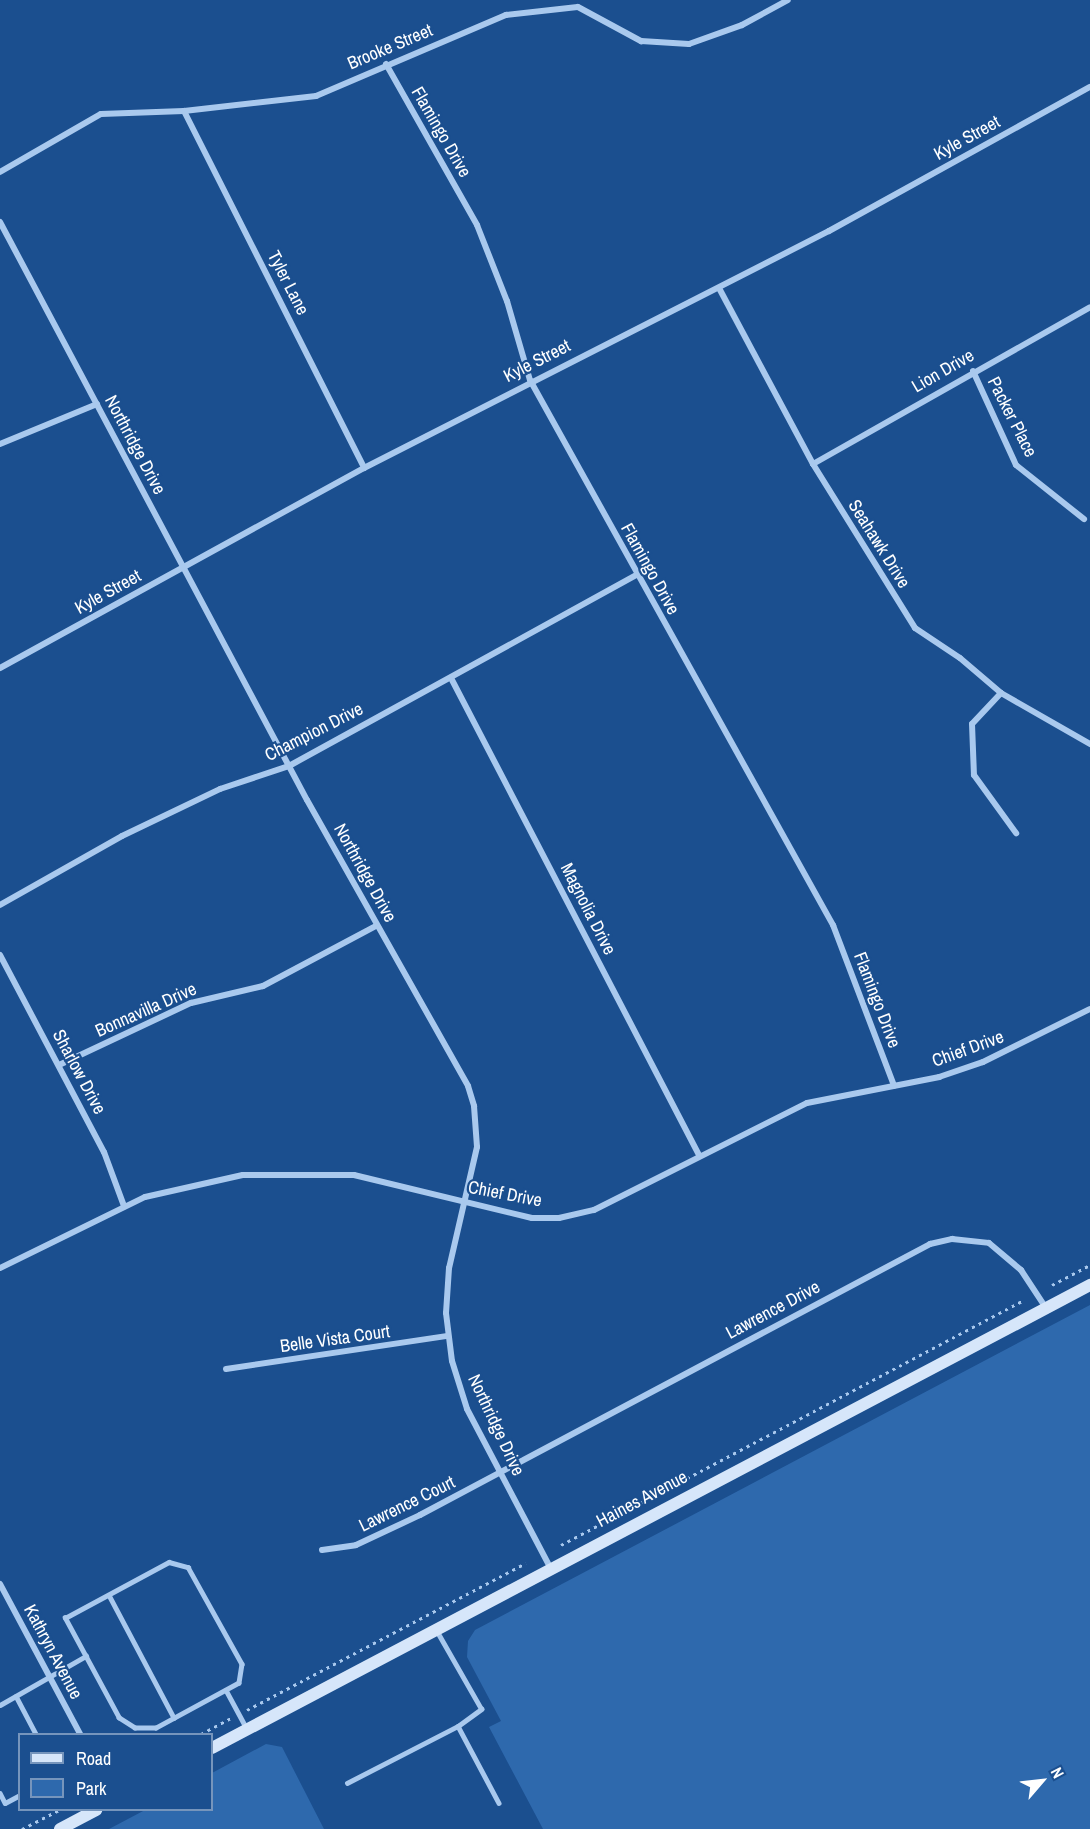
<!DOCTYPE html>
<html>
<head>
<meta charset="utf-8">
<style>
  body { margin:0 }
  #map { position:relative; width:1090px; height:1829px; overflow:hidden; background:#1b4f8f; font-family:"Archivo Narrow",sans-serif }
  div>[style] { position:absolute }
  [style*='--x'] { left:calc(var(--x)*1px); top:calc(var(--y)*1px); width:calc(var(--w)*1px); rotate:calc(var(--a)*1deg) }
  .green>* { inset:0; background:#2e69ad }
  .path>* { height:3px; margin-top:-1.5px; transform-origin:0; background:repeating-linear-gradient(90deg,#a9c9ee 0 3px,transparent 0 7.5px) }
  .service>* { height:4.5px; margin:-2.25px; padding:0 2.25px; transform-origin:2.25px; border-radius:2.25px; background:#a9c9ee }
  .minor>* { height:6px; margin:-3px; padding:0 3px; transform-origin:3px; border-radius:3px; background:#a9c9ee }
  .secondary>* { height:12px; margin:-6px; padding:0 6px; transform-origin:6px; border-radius:6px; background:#d6e6fa }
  span { translate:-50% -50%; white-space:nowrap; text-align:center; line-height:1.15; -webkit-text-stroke:4.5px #1b4f8f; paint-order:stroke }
  .street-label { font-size:18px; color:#fff }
  .legend { position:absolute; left:18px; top:1733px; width:195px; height:78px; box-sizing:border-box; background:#1b4f8f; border:2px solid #7695bc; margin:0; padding:8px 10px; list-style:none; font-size:18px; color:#fff }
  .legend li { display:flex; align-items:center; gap:12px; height:30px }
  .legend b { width:30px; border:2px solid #7695bc }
  .north { position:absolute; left:1012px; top:1751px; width:60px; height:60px; -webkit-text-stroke:4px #1b4f8f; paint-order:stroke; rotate:62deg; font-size:16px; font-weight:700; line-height:24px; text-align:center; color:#fff }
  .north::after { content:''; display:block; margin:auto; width:21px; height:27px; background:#fff; clip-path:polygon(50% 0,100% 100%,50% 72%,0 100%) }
</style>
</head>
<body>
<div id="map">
  <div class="green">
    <div style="clip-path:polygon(1090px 1305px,1090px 1829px,543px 1829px,489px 1727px,501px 1721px,467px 1657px,468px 1641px,475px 1630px)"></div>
    <div style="clip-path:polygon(266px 1744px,282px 1747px,324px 1829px,109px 1829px,145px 1810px,212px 1810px,212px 1773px)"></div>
  </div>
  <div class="path">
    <div style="--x:1052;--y:1285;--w:43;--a:-27.8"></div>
    <div style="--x:561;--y:1545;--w:524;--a:-27.89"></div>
    <div style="--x:247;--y:1710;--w:315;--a:-27.8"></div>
    <div style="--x:201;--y:1734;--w:34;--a:-28"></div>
    <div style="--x:22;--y:1829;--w:42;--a:-27.2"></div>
  </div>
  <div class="service">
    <div style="--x:169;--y:1562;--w:20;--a:15"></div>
    <div style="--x:188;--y:1567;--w:111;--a:60.9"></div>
    <div style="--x:242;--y:1664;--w:19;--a:99"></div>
    <div style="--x:239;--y:1683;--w:94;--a:151.5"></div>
    <div style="--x:156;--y:1728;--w:21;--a:180"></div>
    <div style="--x:135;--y:1728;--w:19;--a:-148"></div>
    <div style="--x:119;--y:1718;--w:114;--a:-118.4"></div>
    <div style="--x:65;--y:1618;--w:118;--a:-28.3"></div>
    <div style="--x:109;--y:1595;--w:139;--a:62.1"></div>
    <div style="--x:226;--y:1690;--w:44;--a:61.7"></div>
    <div style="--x:16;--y:1696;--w:43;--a:62.2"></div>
    <div style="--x:0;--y:1705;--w:99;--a:-29.7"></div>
    <div style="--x:458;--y:1726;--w:87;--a:62"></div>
    <div style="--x:347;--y:1783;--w:125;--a:-27.2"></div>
    <div style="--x:458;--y:1726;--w:29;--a:-36"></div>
    <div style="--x:481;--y:1709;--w:91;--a:-119.7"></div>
    <div style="--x:0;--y:1793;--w:11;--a:63"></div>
    <div style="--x:5;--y:1803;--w:17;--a:-28"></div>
  </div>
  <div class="minor">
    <div style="--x:386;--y:64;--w:185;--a:60.5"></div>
    <div style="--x:477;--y:225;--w:82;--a:68.5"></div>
    <div style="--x:507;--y:301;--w:82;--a:73.8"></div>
    <div style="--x:530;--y:380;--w:624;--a:60.93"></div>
    <div style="--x:833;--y:925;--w:172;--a:69.2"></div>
    <div style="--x:184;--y:111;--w:400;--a:63.2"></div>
    <div style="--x:0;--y:172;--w:116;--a:-29.9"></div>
    <div style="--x:101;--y:114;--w:83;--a:-2.1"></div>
    <div style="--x:184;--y:111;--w:133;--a:-6.5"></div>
    <div style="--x:316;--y:96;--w:207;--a:-23.1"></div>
    <div style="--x:506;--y:15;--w:72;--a:-6.3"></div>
    <div style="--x:578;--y:7;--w:72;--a:28.4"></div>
    <div style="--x:641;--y:41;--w:48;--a:3.6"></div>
    <div style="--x:689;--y:44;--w:56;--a:-19.7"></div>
    <div style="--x:742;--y:25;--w:52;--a:-28.5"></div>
    <div style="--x:0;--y:222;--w:654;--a:62.03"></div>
    <div style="--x:307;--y:800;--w:328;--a:60.6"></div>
    <div style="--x:468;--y:1086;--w:21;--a:73"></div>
    <div style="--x:474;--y:1106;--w:41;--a:85.8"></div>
    <div style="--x:477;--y:1147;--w:124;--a:103"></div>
    <div style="--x:449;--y:1268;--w:45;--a:93.8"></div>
    <div style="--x:446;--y:1313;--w:48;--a:82.9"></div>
    <div style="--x:452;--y:1361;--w:50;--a:72.6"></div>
    <div style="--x:467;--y:1409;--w:178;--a:62.3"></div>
    <div style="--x:719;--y:288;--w:200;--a:61.9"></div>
    <div style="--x:813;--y:464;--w:193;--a:58.1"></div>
    <div style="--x:915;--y:628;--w:54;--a:33.7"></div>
    <div style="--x:960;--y:658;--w:54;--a:40.5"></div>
    <div style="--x:1001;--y:693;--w:103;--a:29.8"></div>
    <div style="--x:973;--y:371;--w:103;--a:65.4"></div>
    <div style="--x:1016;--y:465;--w:87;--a:38.5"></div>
    <div style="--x:0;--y:444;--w:105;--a:-22.4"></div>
    <div style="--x:813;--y:464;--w:318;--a:-29.5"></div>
    <div style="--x:0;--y:668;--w:415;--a:-28.8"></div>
    <div style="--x:364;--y:468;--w:522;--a:-27.01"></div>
    <div style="--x:829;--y:231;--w:298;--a:-28.9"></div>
    <div style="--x:451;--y:678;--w:538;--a:62.53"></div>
    <div style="--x:1001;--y:693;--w:42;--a:133.1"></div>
    <div style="--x:972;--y:724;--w:51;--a:87.8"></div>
    <div style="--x:974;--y:775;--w:72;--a:54.1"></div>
    <div style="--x:0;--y:905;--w:140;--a:-29.5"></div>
    <div style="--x:122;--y:836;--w:109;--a:-25.6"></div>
    <div style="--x:220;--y:789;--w:73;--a:-18.4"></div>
    <div style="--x:289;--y:766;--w:396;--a:-28.8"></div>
    <div style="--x:0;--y:955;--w:223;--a:62.2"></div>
    <div style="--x:104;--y:1152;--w:58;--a:69.7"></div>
    <div style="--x:59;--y:1065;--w:146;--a:-25.2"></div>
    <div style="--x:191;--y:1003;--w:74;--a:-13.3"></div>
    <div style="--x:263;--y:986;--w:128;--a:-28"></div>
    <div style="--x:0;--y:1268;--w:161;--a:-26.1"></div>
    <div style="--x:145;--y:1197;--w:100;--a:-12.7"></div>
    <div style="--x:243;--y:1175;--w:111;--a:0"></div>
    <div style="--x:354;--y:1175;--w:183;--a:13.6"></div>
    <div style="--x:532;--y:1218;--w:27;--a:0"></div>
    <div style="--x:559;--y:1218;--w:36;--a:-13"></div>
    <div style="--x:594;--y:1210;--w:238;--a:-26.7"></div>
    <div style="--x:807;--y:1103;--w:135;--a:-11.1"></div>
    <div style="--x:939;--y:1077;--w:46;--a:-18.8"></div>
    <div style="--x:983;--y:1062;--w:119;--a:-26.4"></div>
    <div style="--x:226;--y:1369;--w:224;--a:-8.5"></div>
    <div style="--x:322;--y:1550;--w:34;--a:-8"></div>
    <div style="--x:356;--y:1545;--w:71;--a:-25.1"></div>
    <div style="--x:420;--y:1515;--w:578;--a:-27.98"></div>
    <div style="--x:930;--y:1244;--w:23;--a:-13"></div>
    <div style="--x:952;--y:1239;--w:37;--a:6"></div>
    <div style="--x:989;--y:1243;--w:42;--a:40.2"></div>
    <div style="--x:1021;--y:1270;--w:45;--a:56.7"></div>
    <div style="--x:0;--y:1584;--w:170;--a:61.9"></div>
  </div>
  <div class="secondary">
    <div style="--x:212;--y:1748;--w:993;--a:-27.8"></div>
    <div style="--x:60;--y:1829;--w:41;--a:-27.8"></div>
  </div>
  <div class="street-label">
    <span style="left:390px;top:47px;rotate:-23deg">Brooke Street</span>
    <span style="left:441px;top:132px;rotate:60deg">Flamingo Drive</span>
    <span style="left:967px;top:138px;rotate:-29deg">Kyle Street</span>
    <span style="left:288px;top:283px;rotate:63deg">Tyler Lane</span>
    <span style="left:537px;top:361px;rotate:-27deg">Kyle Street</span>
    <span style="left:943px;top:371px;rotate:-30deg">Lion Drive</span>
    <span style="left:1012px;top:417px;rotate:63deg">Packer Place</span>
    <span style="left:135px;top:445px;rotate:62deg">Northridge Drive</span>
    <span style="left:879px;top:544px;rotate:58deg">Seahawk Drive</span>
    <span style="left:650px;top:569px;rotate:61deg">Flamingo Drive</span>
    <span style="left:108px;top:592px;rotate:-29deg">Kyle Street</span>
    <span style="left:314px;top:732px;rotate:-27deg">Champion Drive</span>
    <span style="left:365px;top:873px;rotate:61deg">Northridge Drive</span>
    <span style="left:588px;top:909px;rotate:63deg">Magnolia Drive</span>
    <span style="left:877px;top:1000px;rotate:69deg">Flamingo Drive</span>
    <span style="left:146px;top:1010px;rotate:-24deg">Bonnavilla Drive</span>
    <span style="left:968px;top:1049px;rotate:-20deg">Chief Drive</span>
    <span style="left:79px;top:1072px;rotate:62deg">Sharlow Drive</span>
    <span style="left:505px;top:1194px;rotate:11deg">Chief Drive</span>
    <span style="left:773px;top:1310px;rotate:-28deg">Lawrence Drive</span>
    <span style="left:335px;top:1339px;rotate:-8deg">Belle Vista Court</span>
    <span style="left:496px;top:1425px;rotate:65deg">Northridge Drive</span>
    <span style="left:642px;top:1499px;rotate:-28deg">Haines Avenue</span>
    <span style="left:407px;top:1504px;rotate:-26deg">Lawrence Court</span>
    <span style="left:53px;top:1652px;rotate:62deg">Kathryn Avenue</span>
  </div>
  <ul class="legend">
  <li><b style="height:8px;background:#d6e6fa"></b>Road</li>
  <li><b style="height:16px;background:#2e69ad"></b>Park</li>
  </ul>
  <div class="north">N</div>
</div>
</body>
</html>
